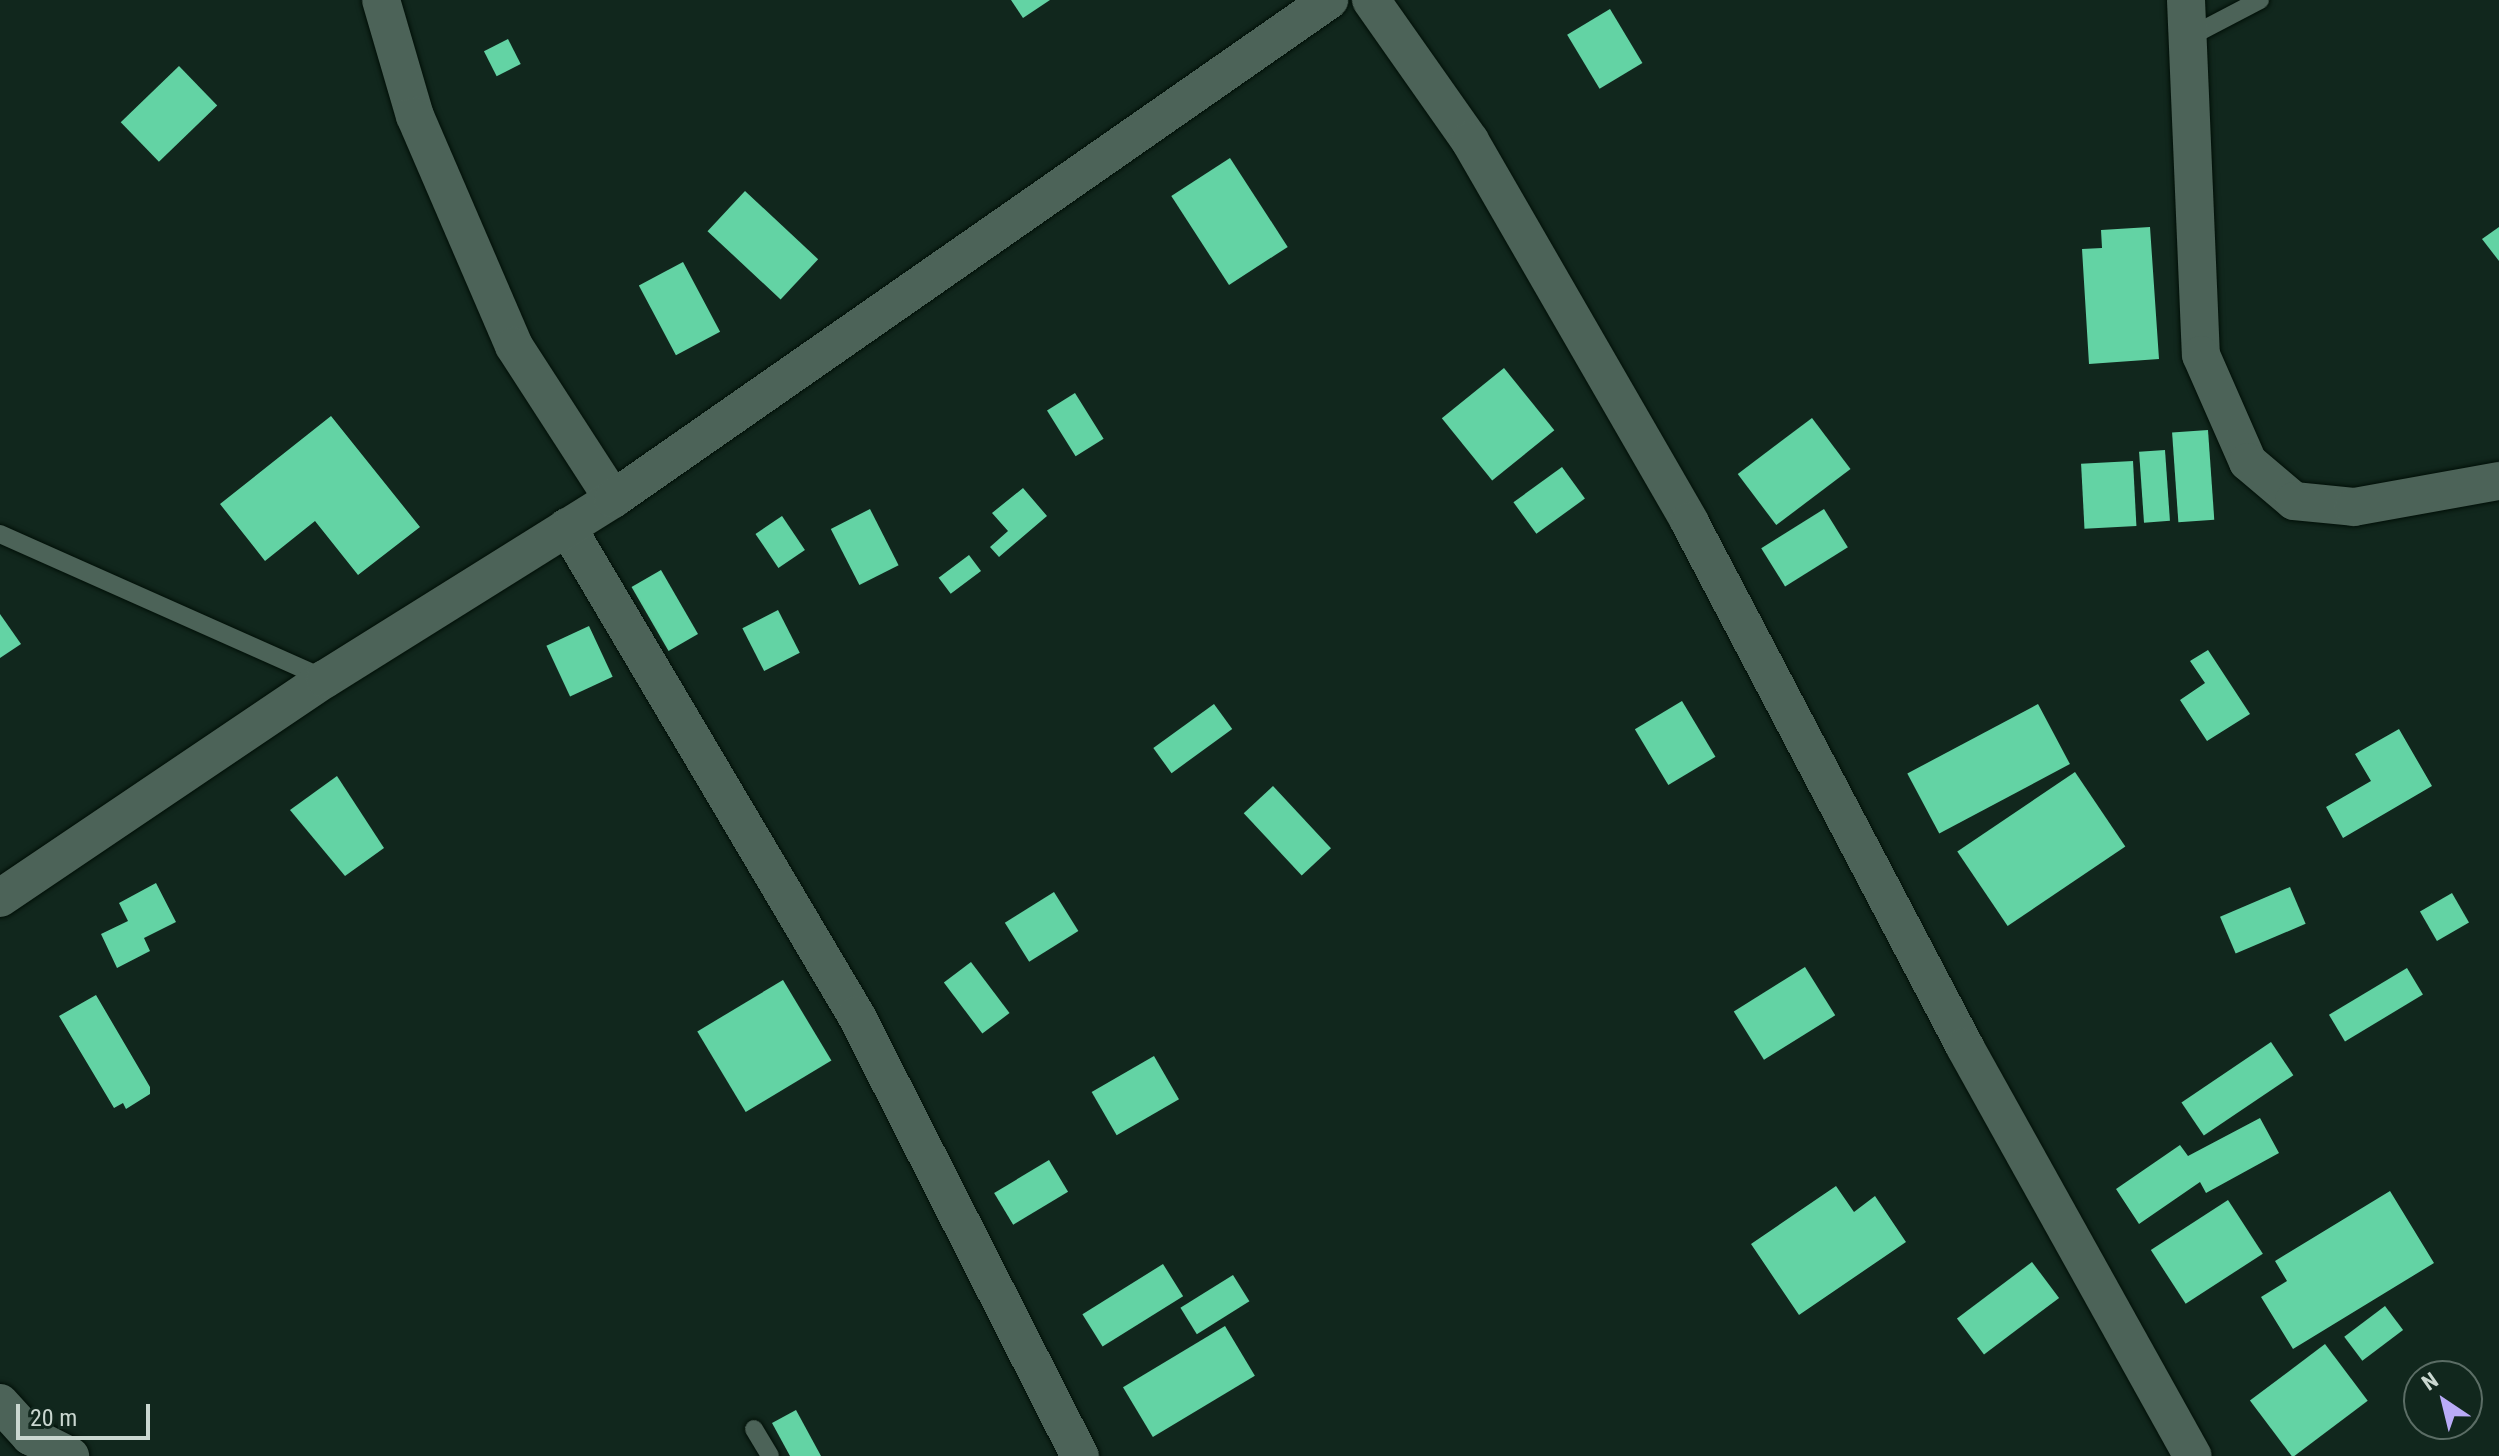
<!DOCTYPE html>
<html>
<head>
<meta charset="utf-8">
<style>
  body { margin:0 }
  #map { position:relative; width:2499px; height:1456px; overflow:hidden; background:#11271d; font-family:"Roboto Condensed",sans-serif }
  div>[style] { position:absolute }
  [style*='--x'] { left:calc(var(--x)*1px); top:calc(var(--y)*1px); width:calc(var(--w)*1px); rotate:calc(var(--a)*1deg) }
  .building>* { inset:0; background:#63d3a4; transform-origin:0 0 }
  .roads { filter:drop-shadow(0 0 2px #000f07) drop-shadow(0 0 2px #000f07) }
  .service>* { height:18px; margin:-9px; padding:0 9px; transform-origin:9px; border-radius:9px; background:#4c6358 }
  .minor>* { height:38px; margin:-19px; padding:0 19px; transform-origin:19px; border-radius:19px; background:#4c6358 }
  span { translate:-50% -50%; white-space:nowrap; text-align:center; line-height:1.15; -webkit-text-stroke:8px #11271d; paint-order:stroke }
  .north { position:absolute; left:2403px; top:1360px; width:80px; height:80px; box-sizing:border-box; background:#11271d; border:2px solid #5b6d65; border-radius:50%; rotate:325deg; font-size:22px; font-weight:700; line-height:32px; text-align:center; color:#cad7d0 }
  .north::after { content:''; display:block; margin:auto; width:28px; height:36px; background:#b9abf7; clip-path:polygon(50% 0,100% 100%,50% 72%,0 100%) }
  .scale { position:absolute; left:16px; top:1404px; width:134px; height:36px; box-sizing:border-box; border:4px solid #cad7d0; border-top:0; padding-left:10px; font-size:24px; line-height:28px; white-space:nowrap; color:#cad7d0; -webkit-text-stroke:6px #11271d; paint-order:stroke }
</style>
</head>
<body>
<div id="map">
  <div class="building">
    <div style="clip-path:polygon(1011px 0,1050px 0,1023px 18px)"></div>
    <div style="left:1610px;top:9px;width:63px;height:50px;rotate:59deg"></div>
    <div style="left:508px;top:39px;width:28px;height:27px;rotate:63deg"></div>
    <div style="left:179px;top:66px;width:55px;height:81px;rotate:46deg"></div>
    <div style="left:1230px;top:158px;width:106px;height:70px;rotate:57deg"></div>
    <div style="left:745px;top:191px;width:100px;height:55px;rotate:43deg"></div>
    <div style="clip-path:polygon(2150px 227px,2159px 359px,2089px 364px,2082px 249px,2102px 248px,2101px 230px)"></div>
    <div style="clip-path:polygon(2499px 227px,2499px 261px,2482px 239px)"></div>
    <div style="left:683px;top:262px;width:79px;height:50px;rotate:62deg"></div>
    <div style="left:1504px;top:368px;width:80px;height:80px;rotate:51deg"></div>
    <div style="left:1075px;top:393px;width:54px;height:33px;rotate:58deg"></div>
    <div style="clip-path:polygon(331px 416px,420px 527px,358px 575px,315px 521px,265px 561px,220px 504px)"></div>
    <div style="left:1812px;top:418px;width:64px;height:93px;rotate:53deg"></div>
    <div style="left:2208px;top:430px;width:90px;height:36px;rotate:86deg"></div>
    <div style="left:2165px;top:450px;width:71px;height:26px;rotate:86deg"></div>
    <div style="left:2133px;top:461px;width:65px;height:52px;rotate:87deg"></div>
    <div style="left:1562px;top:467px;width:39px;height:60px;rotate:54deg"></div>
    <div style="clip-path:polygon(1023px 488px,1047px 516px,999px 557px,990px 547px,1008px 531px,992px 513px)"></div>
    <div style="left:870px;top:509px;width:63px;height:44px;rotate:63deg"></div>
    <div style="left:1824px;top:509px;width:45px;height:74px;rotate:58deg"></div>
    <div style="left:782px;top:516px;width:41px;height:32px;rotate:56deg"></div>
    <div style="left:969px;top:555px;width:20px;height:38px;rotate:53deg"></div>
    <div style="left:661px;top:570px;width:74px;height:34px;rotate:60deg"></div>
    <div style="left:778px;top:610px;width:48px;height:40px;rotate:63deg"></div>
    <div style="clip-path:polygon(0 614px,21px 644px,0 658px)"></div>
    <div style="left:589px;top:626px;width:56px;height:47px;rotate:65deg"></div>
    <div style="clip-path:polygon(2208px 650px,2250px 714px,2207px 741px,2180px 700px,2205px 683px,2190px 661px)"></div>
    <div style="left:1682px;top:701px;width:65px;height:55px;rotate:59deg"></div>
    <div style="left:1214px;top:704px;width:31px;height:75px;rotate:54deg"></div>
    <div style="left:2038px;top:704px;width:68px;height:148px;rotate:62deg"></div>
    <div style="clip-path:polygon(2399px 729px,2432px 786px,2343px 838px,2326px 807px,2371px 781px,2355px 754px)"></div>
    <div style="left:2075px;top:772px;width:90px;height:142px;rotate:56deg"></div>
    <div style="clip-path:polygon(337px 776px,384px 848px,345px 876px,290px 810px)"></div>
    <div style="left:1273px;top:786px;width:85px;height:40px;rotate:47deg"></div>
    <div style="clip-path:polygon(156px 883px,176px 922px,144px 938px,150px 951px,117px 968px,101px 934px,128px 921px,119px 903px)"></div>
    <div style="left:2290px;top:887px;width:40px;height:76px;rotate:67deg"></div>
    <div style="left:1054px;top:892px;width:46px;height:58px;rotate:58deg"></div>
    <div style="left:2452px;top:893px;width:34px;height:37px;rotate:60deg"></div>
    <div style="left:971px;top:962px;width:64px;height:34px;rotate:53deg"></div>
    <div style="left:1805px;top:967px;width:57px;height:84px;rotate:58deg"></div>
    <div style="left:2407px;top:968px;width:31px;height:91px;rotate:59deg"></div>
    <div style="left:783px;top:980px;width:94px;height:100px;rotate:59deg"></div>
    <div style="clip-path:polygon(96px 995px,150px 1087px,150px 1094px,126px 1109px,123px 1103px,114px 1108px,59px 1016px)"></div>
    <div style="left:2271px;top:1042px;width:40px;height:108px;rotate:56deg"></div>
    <div style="left:1154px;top:1056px;width:50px;height:72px;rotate:60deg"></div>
    <div style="clip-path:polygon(2260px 1118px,2279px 1153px,2206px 1193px,2200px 1182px,2139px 1224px,2116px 1189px,2180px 1145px,2188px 1156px)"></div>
    <div style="left:1049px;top:1160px;width:37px;height:64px;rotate:59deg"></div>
    <div style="clip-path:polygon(1836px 1186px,1854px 1212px,1875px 1196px,1906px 1242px,1799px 1315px,1751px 1244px)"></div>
    <div style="clip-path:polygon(2390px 1191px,2434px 1263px,2293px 1349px,2261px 1297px,2287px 1281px,2275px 1261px)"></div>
    <div style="left:2228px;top:1200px;width:64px;height:92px;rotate:57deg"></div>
    <div style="left:2032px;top:1262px;width:45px;height:94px;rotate:53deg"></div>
    <div style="left:1163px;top:1264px;width:38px;height:95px;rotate:58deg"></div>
    <div style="left:1233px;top:1275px;width:31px;height:62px;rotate:58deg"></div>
    <div style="left:2385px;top:1306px;width:30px;height:51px;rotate:53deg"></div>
    <div style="left:1225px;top:1326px;width:58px;height:119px;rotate:59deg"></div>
    <div style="left:2325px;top:1344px;width:71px;height:94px;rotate:53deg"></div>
    <div style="clip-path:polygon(796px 1410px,821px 1456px,790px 1456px,772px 1423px)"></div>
  </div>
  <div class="roads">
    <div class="service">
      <div style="--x:2191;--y:36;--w:78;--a:-27.6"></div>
      <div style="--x:0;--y:534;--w:356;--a:24"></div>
      <div style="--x:754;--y:1429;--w:31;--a:59"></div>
    </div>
    <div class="minor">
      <div style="--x:381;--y:0;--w:121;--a:73.7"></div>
      <div style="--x:415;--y:116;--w:250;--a:66.7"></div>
      <div style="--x:514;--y:346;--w:182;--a:57.1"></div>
      <div style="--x:1371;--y:0;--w:172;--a:54.9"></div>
      <div style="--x:1470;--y:141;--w:439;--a:60"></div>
      <div style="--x:1689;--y:521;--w:594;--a:62.31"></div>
      <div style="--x:1965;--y:1047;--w:468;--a:60.9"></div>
      <div style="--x:2186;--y:0;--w:355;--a:87.6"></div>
      <div style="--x:2201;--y:355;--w:117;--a:66.3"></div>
      <div style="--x:2248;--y:462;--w:60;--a:40.3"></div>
      <div style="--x:2294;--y:501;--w:60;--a:5.7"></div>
      <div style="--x:2354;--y:507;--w:147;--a:-10.2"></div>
      <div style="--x:567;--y:527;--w:567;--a:59.37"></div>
      <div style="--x:856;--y:1015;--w:495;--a:63.1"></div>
      <div style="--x:0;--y:898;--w:392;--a:-34"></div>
      <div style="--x:325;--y:679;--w:340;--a:-32"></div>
      <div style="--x:613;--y:499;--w:873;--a:-34.87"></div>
      <div style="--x:0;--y:1403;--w:45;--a:47.7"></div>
      <div style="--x:30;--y:1436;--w:45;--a:26.6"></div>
    </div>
  </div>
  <div class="north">N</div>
  <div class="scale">20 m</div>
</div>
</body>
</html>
